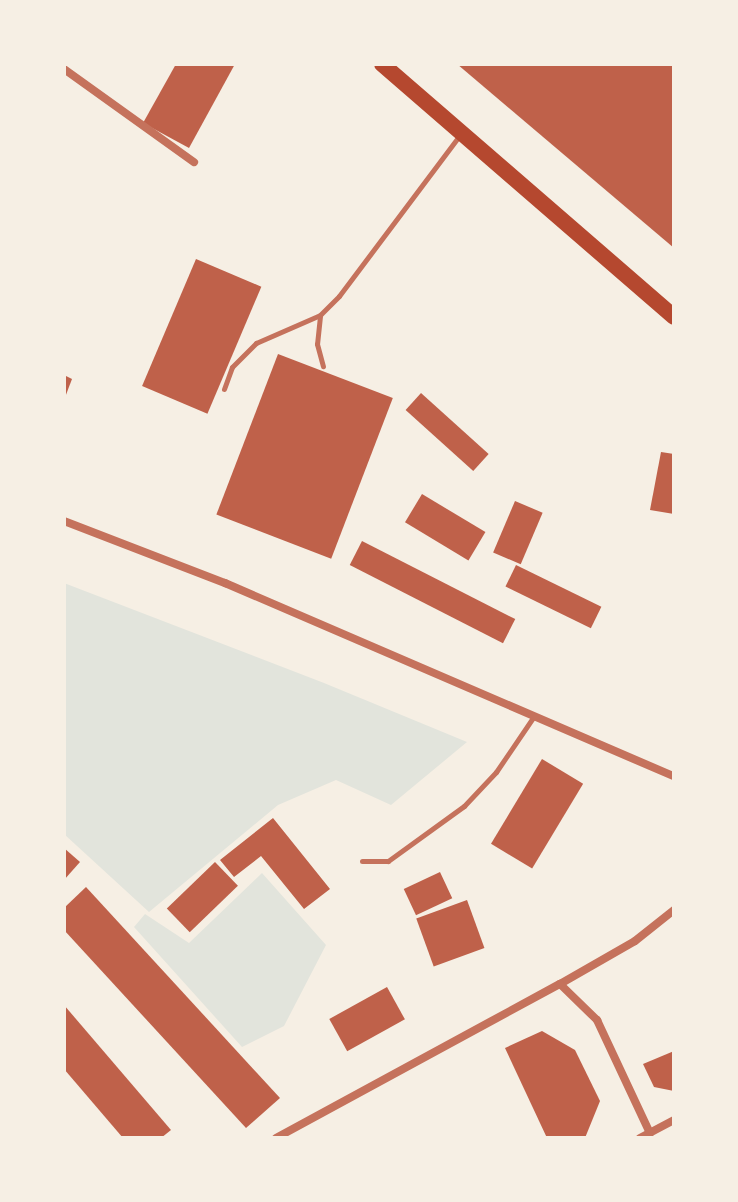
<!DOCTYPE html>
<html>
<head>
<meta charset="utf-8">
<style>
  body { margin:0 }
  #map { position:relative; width:738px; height:1202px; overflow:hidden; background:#f6efe4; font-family:Karla,sans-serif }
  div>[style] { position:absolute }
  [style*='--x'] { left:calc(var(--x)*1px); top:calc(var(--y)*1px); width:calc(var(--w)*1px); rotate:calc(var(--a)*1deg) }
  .green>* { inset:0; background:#e2e4dc }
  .building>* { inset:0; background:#bf614a; transform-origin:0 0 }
  .service>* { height:5px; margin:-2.5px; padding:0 2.5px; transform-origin:2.5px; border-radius:2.5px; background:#c5725c }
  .minor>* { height:8px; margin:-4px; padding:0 4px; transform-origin:4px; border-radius:4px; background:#c5725c }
  .secondary>* { height:16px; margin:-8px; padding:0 8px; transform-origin:8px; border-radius:8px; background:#b5482f }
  span { translate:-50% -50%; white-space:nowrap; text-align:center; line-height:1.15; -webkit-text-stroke:7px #f6efe4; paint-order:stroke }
  .frame { position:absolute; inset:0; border:66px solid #f6efe4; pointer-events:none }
</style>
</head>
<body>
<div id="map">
  <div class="green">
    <div style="clip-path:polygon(64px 583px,324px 683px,467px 742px,391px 805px,336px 780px,278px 805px,149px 912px,64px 834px)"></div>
    <div style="clip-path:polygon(262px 873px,326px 945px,284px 1026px,242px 1047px,134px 927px,145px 914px,189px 943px)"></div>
  </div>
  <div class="building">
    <div style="clip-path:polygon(176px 64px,235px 64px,189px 148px,143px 123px)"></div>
    <div style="clip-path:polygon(457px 64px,674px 64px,674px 248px)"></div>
    <div style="left:196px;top:259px;width:71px;height:138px;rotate:23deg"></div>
    <div style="left:278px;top:354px;width:123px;height:172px;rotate:21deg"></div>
    <div style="clip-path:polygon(64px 375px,72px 379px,64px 400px)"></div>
    <div style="left:421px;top:393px;width:91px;height:23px;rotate:42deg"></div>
    <div style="clip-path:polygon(661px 452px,674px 454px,674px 514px,650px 510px)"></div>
    <div style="left:422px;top:494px;width:74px;height:33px;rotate:31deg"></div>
    <div style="left:515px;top:501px;width:30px;height:56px;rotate:23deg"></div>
    <div style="left:362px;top:541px;width:172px;height:27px;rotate:27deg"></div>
    <div style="left:516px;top:565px;width:95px;height:24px;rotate:26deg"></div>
    <div style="left:542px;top:759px;width:48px;height:99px;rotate:31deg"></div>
    <div style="clip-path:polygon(273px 818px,330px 889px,304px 909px,261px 856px,234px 877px,220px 860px)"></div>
    <div style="clip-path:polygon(64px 848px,80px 862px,64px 880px)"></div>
    <div style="left:215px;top:862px;width:33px;height:67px;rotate:46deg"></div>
    <div style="left:440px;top:872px;width:29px;height:40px;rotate:65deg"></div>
    <div style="clip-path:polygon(86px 887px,280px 1098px,246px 1128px,64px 930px,64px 908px)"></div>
    <div style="left:467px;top:900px;width:51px;height:54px;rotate:70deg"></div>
    <div style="left:387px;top:987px;width:37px;height:66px;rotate:61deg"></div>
    <div style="clip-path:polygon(64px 1005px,171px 1130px,161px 1138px,123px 1138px,64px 1069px)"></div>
    <div style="clip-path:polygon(542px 1031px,575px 1050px,600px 1101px,585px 1138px,547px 1138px,505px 1048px)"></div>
    <div style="clip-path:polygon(674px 1051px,674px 1091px,654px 1087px,643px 1064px)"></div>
  </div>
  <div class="service">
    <div style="--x:320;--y:316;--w:28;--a:96"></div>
    <div style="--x:317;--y:344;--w:23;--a:75"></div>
    <div style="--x:224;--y:389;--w:23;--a:-70"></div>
    <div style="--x:232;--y:367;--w:34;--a:-45"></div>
    <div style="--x:256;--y:343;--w:70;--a:-23.6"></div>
    <div style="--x:320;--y:315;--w:27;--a:-45"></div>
    <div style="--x:339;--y:296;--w:200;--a:-53.1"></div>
    <div style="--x:362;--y:861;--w:26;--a:0"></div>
    <div style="--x:388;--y:861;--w:94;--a:-35.9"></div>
    <div style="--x:464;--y:806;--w:47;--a:-46.7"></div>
    <div style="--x:496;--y:772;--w:68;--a:-55.8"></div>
  </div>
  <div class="minor">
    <div style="--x:64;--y:69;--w:160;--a:35.6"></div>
    <div style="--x:64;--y:521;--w:173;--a:21.1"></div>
    <div style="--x:225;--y:583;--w:489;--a:23.3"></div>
    <div style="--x:560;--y:984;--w:86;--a:-29.8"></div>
    <div style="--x:635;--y:941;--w:50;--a:-38.5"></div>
    <div style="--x:276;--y:1138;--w:323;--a:-28.5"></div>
    <div style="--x:560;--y:984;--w:52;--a:44.2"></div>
    <div style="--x:597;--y:1020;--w:125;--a:64.9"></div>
    <div style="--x:640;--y:1138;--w:38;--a:-28"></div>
  </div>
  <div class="secondary">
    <div style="--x:382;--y:64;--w:386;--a:40.9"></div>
  </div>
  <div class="frame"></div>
</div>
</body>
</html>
